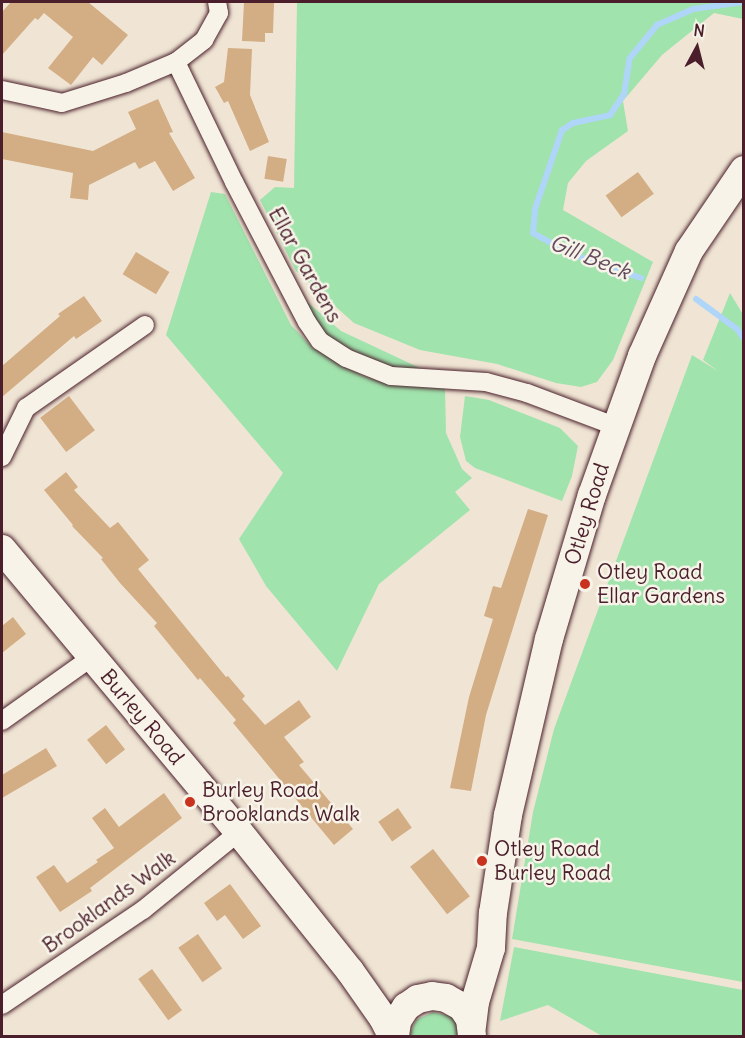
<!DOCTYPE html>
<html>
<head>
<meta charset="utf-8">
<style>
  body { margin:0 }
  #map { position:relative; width:745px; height:1038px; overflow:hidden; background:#f0e5d4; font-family:Delius,sans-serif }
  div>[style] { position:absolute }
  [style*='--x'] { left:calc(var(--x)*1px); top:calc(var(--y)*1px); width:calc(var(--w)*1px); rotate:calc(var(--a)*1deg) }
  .green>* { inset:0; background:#a1e3ad }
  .stream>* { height:6px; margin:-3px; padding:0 3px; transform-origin:3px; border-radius:3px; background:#afd5f9 }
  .building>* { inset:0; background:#d3ad84; transform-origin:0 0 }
  .roads { filter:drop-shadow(0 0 2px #4a1f2b) drop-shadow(0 0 2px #4a1f2b) }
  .street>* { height:18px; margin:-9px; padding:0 9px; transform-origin:9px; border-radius:9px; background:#f7f3e8 }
  .primary>* { height:28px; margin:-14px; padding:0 14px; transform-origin:14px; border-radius:14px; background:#f7f3e8 }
  .dots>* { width:16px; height:16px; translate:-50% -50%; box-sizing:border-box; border:3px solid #f7f3e8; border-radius:50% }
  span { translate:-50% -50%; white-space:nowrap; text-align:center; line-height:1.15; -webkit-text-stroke:5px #f7f3e8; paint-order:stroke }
  .street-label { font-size:21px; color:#4a1f2b }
  .poi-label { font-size:21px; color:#4a1f2b }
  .left { translate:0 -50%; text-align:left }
  .water-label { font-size:22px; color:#634c5e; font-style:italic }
  .frame { position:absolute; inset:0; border:3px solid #4a1f2b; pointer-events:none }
  .north { position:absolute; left:667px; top:18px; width:60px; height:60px; -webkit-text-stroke:4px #f7f3e8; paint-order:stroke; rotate:7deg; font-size:16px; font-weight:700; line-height:24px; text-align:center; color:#4a1f2b }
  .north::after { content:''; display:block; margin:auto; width:21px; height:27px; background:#4a1f2b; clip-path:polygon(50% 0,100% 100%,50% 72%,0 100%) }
</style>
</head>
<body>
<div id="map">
  <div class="green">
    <div style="clip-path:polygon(297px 2px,743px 2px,743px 19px,714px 13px,662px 55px,623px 101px,628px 131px,586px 161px,568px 183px,563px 210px,653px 262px,613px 360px,597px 382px,581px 387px,556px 383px,497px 364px,420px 350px,354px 323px,296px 271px,260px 200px,275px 187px,294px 188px)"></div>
    <div style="clip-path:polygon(211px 192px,225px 194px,291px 325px,313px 348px,363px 376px,392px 384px,445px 388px,446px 433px,462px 469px,472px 478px,455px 492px,470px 510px,379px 584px,337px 671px,266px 586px,239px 539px,283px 473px,166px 335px)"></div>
    <div style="clip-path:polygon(730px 293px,744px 316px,743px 982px,512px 939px,533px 812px,554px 729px,692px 355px,718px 371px,703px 360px)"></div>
    <div style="clip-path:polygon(299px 295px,341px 331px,422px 369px,392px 367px,356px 355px,327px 338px)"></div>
    <div style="clip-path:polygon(465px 396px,489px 400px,560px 428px,578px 446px,572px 476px,562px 501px,475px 468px,466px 461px,460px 437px)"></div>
    <div style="clip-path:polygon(514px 947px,743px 990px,743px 1036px,602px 1036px,548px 1005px,500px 1021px)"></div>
    <div style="clip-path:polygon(433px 1012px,450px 1016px,457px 1022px,461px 1036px,409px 1036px,416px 1020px)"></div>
  </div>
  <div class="stream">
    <div style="--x:641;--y:278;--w:74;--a:-161.1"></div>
    <div style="--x:571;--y:254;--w:43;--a:-151.1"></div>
    <div style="--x:533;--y:233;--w:24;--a:-85"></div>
    <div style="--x:535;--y:209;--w:83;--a:-71.1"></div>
    <div style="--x:562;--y:130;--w:13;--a:-32"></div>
    <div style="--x:573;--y:123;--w:38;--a:-12"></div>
    <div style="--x:610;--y:115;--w:25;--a:-56"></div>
    <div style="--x:624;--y:94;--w:36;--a:-81"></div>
    <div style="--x:630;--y:58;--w:43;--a:-50.7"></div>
    <div style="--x:657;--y:25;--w:39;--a:-24"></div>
    <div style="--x:693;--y:9;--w:51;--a:-7.8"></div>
    <div style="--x:696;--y:299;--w:51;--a:36.2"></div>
    <div style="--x:737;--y:329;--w:12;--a:55"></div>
  </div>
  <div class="building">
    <div style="clip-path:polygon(11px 2px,88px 2px,128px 35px,102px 65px,93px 57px,71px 85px,48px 68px,73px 37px,44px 13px,38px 20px,35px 18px,2px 55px,2px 12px)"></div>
    <div style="clip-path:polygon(244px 2px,274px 3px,273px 33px,265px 33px,265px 42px,242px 41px)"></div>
    <div style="clip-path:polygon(228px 48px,252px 49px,250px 95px,269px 142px,250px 151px,228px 101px,224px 103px,215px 87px,224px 82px)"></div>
    <div style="clip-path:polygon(158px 99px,173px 132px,169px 133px,195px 178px,173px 191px,155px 161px,139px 169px,135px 162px,89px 185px,88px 200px,70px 198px,73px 173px,2px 159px,2px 132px,93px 151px,136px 129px,128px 112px)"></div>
    <div style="left:268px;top:156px;width:19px;height:23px;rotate:9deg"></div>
    <div style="left:638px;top:172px;width:27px;height:40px;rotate:54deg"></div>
    <div style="left:136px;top:252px;width:39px;height:26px;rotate:31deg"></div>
    <div style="clip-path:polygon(84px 296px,102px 321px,76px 339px,74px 336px,2px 397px,2px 366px,60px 316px,58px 314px)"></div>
    <div style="left:69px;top:396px;width:43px;height:36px;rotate:53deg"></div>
    <div style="clip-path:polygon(66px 472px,78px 487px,74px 490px,110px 528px,118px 522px,149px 560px,138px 569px,226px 677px,228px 676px,245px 696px,242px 699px,265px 725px,299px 700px,311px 717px,284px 737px,304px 762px,299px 765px,353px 829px,334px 845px,233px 723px,236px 720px,200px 678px,198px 680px,154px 626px,157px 623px,120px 583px,101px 559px,103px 558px,72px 526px,73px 525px,44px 490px)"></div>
    <div style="clip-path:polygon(528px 509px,548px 515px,486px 715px,471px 791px,450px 788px,469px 697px,493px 619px,484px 616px,493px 586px,501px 588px)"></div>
    <div style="clip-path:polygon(13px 617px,26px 634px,2px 653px,2px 626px)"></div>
    <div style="left:106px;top:725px;width:31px;height:24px;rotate:52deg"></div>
    <div style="clip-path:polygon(46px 748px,57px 766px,2px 798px,2px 775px)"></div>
    <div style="clip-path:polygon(164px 793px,182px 818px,90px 888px,92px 891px,60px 912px,36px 877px,54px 865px,67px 883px,98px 862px,96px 860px,114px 848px,92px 818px,105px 808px,119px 827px)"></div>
    <div style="left:398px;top:808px;width:24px;height:24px;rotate:55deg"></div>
    <div style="left:433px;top:849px;width:60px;height:29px;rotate:52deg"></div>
    <div style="clip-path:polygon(230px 884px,261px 926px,243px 939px,225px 915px,217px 921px,204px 903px)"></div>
    <div style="left:198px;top:934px;width:42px;height:24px;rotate:55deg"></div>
    <div style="left:152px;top:969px;width:51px;height:17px;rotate:54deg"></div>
  </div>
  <div class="roads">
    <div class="street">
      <div style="--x:176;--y:62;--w:133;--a:64.2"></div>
      <div style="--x:234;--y:182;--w:158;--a:62.5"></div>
      <div style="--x:307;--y:322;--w:23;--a:56"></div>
      <div style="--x:320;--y:341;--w:31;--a:33"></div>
      <div style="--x:346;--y:358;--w:48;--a:21.8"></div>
      <div style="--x:391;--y:376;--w:95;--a:3.6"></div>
      <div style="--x:486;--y:382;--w:42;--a:15"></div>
      <div style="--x:527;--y:393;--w:94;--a:20.6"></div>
      <div style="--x:2;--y:90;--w:61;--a:12.2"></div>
      <div style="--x:62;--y:103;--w:67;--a:-17.4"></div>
      <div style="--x:126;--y:83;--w:54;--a:-22.8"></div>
      <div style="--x:176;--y:62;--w:36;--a:-38"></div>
      <div style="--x:204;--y:40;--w:31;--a:-61"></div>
      <div style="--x:219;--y:13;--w:11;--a:-100"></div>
      <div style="--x:2;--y:457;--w:55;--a:-63.9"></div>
      <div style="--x:26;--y:408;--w:145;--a:-34.9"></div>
      <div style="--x:2;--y:721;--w:110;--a:-35.4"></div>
      <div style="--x:2;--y:1005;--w:170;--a:-34"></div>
      <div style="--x:143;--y:910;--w:124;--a:-39.1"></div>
    </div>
    <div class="primary">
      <div style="--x:2;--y:549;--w:369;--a:50.1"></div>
      <div style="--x:239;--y:832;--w:178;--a:51.4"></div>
      <div style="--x:350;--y:971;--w:57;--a:54.9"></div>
      <div style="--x:383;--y:1018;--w:20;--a:63"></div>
      <div style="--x:472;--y:1026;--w:24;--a:-83"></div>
      <div style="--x:475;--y:1002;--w:56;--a:-73.5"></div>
      <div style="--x:491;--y:948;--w:35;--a:-87"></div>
      <div style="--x:493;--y:913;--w:99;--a:-81.3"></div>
      <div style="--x:508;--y:815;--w:181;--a:-76.9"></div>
      <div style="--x:549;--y:639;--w:150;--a:-73.4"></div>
      <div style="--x:592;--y:495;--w:148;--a:-70.2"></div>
      <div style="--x:642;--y:356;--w:115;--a:-65.9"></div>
      <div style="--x:689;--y:251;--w:98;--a:-55.8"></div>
      <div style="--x:395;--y:1036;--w:15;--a:-82"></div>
      <div style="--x:397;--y:1021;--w:17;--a:-57"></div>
      <div style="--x:406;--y:1007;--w:14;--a:-34"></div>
      <div style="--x:418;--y:999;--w:14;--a:-12"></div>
      <div style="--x:432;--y:996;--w:14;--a:8"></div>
      <div style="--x:446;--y:998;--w:18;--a:29"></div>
      <div style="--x:462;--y:1007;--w:14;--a:56"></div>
      <div style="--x:470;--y:1019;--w:16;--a:83"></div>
    </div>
  </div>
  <div class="dots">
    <div style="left:585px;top:584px;background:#c8321e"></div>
    <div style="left:190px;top:802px;background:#c8321e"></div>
    <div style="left:482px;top:861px;background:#c8321e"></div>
  </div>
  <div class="street-label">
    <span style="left:305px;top:265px;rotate:61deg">Ellar Gardens</span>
    <span style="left:587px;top:514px;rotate:-73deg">Otley Road</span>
    <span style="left:142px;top:717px;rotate:50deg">Burley Road</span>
    <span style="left:109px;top:902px;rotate:-36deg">Brooklands Walk</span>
  </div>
  <div class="poi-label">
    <span class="left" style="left:597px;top:584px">Otley Road<br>Ellar Gardens</span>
    <span class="left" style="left:202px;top:802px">Burley Road<br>Brooklands Walk</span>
    <span class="left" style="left:494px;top:861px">Otley Road<br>Burley Road</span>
  </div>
  <div class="water-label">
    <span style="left:590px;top:257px;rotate:22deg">Gill Beck</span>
  </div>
  <div class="frame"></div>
  <div class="north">N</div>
</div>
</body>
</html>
